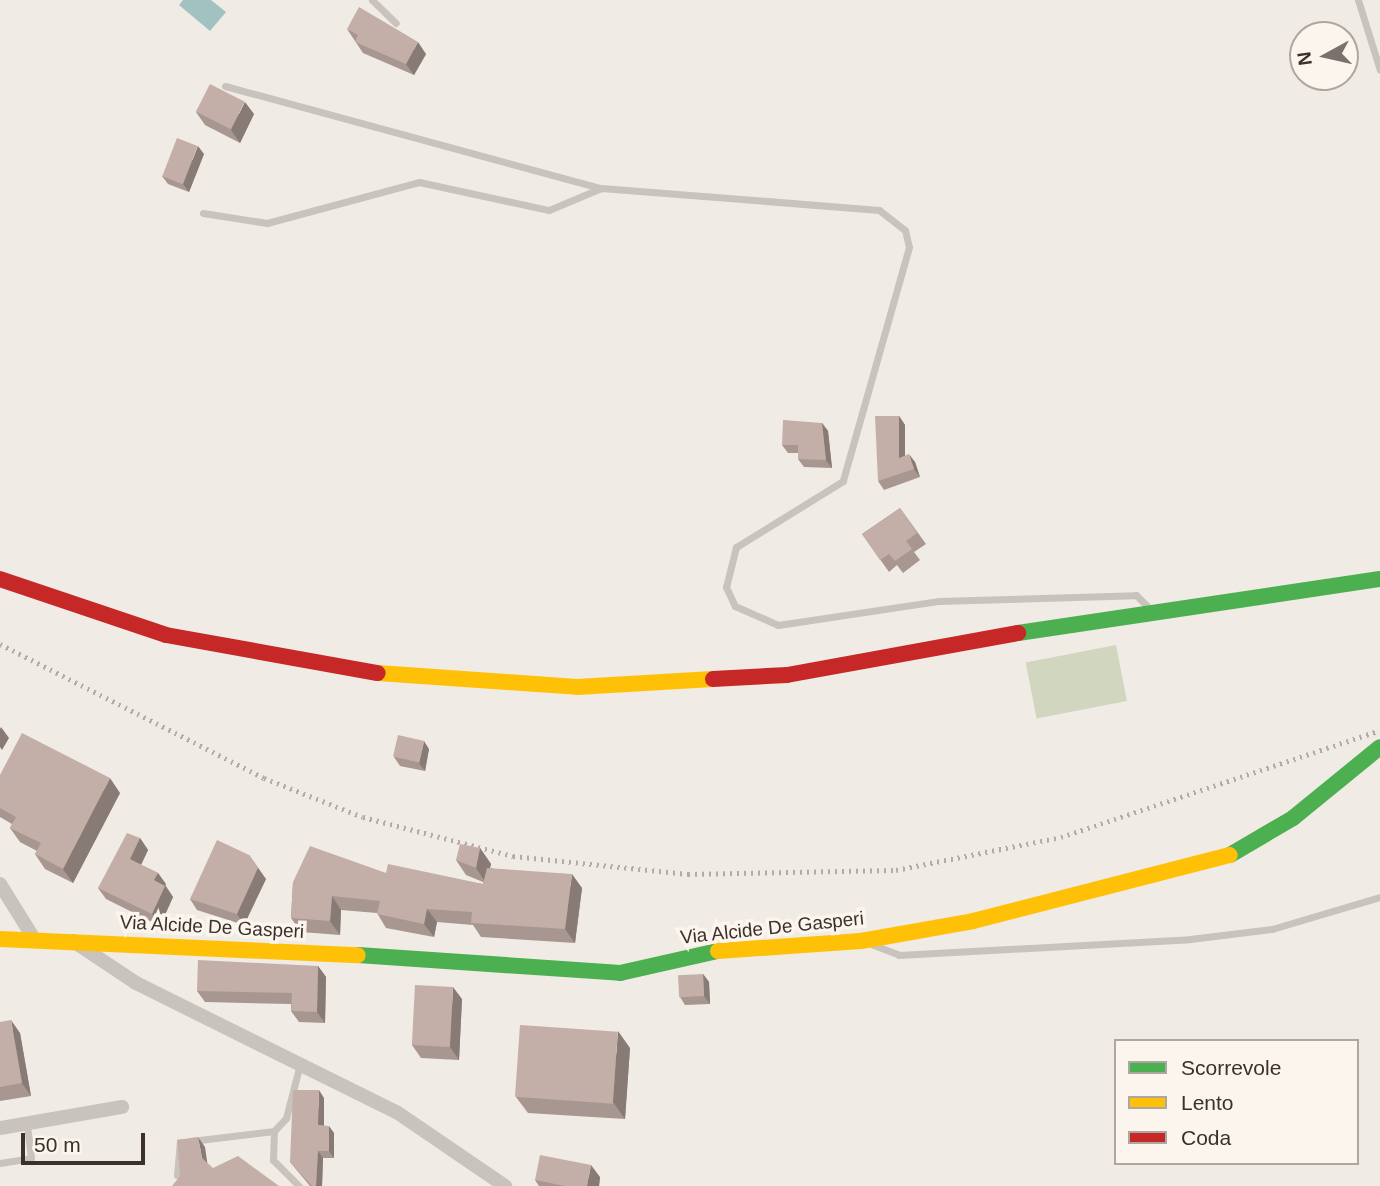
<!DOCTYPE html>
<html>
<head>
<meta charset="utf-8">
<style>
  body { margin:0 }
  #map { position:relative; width:1380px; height:1186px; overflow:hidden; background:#f0ebe5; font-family:Helvetica,sans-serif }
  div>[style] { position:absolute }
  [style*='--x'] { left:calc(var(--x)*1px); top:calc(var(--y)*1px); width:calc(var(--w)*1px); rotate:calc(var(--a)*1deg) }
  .green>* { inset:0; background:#d1d6bf; transform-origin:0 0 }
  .water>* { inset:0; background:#a1c2c1 }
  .lane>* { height:7px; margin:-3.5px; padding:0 3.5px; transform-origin:3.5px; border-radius:3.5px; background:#c9c3be }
  .street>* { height:14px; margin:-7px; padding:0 7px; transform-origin:7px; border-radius:7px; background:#c9c3be }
  .fast>* { height:16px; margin:-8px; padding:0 8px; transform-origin:8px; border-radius:8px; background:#4caf50 }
  .slow>* { height:16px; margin:-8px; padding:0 8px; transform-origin:8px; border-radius:8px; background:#ffc107 }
  .jam>* { height:16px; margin:-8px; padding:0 8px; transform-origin:8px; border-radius:8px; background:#c62828 }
  .rail>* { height:5px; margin-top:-2.5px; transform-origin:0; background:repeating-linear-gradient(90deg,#b1aca8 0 2px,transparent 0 7px) }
  .wall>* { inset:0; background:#a89690 }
  .shaded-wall>* { inset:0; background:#887a75 }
  .building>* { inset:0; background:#c3afa7; transform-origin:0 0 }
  span { translate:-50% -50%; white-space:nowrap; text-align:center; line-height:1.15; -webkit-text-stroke:7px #fbf5ee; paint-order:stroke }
  .street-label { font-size:19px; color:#3b302b }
  .legend { position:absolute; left:1114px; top:1039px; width:245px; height:126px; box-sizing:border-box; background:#fbf5ee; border:2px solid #aea6a0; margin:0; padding:9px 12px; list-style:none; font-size:21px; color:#3b302b }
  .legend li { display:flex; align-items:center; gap:14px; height:35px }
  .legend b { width:35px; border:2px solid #aea6a0 }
  .north { position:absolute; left:1289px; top:21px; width:70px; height:70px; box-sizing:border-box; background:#fbf5ee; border:2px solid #aea6a0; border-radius:50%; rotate:262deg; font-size:19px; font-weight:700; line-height:28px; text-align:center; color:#3b302b }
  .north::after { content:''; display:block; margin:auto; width:24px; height:32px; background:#7a716c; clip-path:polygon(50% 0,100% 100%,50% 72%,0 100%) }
  .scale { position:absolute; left:21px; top:1133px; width:124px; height:32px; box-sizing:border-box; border:4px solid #3b302b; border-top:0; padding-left:9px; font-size:21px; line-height:24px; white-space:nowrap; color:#3b302b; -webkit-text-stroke:5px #fbf5ee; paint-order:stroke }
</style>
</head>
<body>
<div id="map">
  <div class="green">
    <div style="left:1116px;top:645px;width:57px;height:92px;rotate:79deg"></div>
  </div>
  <div class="water">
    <div style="clip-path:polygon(183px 0,211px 0,226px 12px,210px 31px,179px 5px)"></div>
  </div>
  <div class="lane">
    <div style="--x:372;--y:0;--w:33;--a:44"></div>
    <div style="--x:1358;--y:0;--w:73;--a:72.6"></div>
    <div style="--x:225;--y:86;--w:390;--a:15.2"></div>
    <div style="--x:601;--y:188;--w:279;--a:4.5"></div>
    <div style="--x:879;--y:210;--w:33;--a:38"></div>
    <div style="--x:905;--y:230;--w:17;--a:77"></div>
    <div style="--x:909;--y:247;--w:243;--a:105.8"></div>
    <div style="--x:843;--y:481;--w:126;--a:148.3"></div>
    <div style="--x:736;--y:547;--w:41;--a:104"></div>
    <div style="--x:726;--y:587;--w:21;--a:65"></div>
    <div style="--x:735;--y:606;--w:47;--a:23.8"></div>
    <div style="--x:778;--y:625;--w:163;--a:-8.5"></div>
    <div style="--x:939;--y:601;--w:197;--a:-1.7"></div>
    <div style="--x:1136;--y:595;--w:16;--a:45"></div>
    <div style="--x:203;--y:213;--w:65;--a:8.9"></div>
    <div style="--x:267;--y:223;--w:157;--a:-15.1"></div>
    <div style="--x:419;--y:182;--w:133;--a:12.2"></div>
    <div style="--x:549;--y:210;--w:56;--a:-22.9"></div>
    <div style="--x:871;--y:944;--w:30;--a:21"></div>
    <div style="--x:899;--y:955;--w:291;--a:-3.1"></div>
    <div style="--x:1190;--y:939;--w:83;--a:-7"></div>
    <div style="--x:1272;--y:929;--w:113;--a:-16.5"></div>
    <div style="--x:274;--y:1131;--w:29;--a:92"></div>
    <div style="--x:273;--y:1160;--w:37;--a:45"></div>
    <div style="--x:191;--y:1141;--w:84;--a:-6.9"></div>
    <div style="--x:274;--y:1131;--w:18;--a:-47"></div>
    <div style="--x:286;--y:1118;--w:56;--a:-75.5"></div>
    <div style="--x:0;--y:1163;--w:31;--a:-9"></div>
    <div style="--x:31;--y:1158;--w:34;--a:-97"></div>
    <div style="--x:177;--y:1175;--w:33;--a:-85"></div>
  </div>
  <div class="street">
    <div style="--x:0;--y:884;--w:62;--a:58.1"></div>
    <div style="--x:73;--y:941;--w:76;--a:33.7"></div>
    <div style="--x:136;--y:983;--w:292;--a:26.4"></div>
    <div style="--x:398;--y:1113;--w:130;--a:34.3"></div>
    <div style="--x:0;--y:1128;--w:124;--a:-9.8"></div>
  </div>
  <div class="fast">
    <div style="--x:1018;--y:633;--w:366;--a:-8.5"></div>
    <div style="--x:1230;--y:855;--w:73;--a:-30.4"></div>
    <div style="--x:1293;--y:818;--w:112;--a:-39.2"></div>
    <div style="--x:358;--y:955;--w:263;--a:3.9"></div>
    <div style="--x:620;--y:973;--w:100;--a:-12.7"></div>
  </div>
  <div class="slow">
    <div style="--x:378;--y:673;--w:199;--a:4"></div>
    <div style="--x:577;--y:687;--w:136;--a:-3.4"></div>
    <div style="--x:0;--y:939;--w:358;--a:2.6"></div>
    <div style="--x:718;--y:951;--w:143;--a:-4"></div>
    <div style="--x:861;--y:941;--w:114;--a:-10.1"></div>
    <div style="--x:973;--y:921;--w:265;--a:-14.4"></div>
  </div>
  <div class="jam">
    <div style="--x:0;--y:579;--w:175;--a:18.6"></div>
    <div style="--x:166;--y:635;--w:215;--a:10.2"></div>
    <div style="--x:713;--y:679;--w:74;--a:-3.1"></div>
    <div style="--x:787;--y:675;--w:235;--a:-10.3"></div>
  </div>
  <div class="rail">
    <div style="--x:0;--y:644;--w:296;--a:26.9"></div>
    <div style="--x:264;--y:778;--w:106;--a:21.5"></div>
    <div style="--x:363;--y:817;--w:155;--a:14.6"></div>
    <div style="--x:513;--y:856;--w:176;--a:5.9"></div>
    <div style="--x:688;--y:874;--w:208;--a:-1.1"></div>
    <div style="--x:896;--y:870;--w:168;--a:-11.3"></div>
    <div style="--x:1061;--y:837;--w:336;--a:-18.5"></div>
  </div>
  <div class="wall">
    <div style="clip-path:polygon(347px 29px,426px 54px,414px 75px,363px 53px)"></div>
    <div style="clip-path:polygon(196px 112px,254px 114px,240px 143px,205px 125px)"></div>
    <div style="clip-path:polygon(204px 154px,189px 192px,168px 184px,162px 176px)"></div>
    <div style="clip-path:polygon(899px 416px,905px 425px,905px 456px,915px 462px,920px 477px,884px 490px,878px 481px)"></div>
    <div style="clip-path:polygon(822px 423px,828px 431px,832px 468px,804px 467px,798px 459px,798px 453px,788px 453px,782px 445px)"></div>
    <div style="clip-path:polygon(900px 508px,926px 544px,914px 552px,920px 560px,903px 573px,897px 565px,889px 572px,862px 534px)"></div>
    <div style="clip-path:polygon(429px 749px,425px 771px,400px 766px,394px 757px)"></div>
    <div style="clip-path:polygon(0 775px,120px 793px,73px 883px,45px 869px,35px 854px,37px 851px,20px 842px,10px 828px,12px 824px,0 817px)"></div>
    <div style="clip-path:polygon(140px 838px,148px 850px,141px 865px,158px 873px,173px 897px,160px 926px,106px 899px,98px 888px)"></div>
    <div style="clip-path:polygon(480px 848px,491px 864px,490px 868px,582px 888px,575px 943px,481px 937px,473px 925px,437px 922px,434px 937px,386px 928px,377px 913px,341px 910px,340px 935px,301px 932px,291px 918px,293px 882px,386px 873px,483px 884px,483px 882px,466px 875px,456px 860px)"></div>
    <div style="clip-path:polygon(266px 879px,244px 925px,197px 910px,190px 899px)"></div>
    <div style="clip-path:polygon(318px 966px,326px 977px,325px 1023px,299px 1022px,291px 1011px,291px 1004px,205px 1002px,197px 991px)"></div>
    <div style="clip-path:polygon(703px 974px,709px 982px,710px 1004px,685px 1005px,680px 997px)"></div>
    <div style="clip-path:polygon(462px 999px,459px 1060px,421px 1058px,412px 1045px)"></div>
    <div style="clip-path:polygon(0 1022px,20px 1033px,31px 1096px,0 1101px)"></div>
    <div style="clip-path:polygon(630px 1048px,625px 1119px,528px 1113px,516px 1097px)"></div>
    <div style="clip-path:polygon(324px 1098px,324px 1126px,334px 1133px,334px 1158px,323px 1158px,322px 1186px,310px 1186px,290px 1162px)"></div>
    <div style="clip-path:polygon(600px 1177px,599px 1186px,539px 1186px,535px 1180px)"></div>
  </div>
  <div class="shaded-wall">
    <div style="clip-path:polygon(418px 42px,426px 54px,414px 75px,406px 64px)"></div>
    <div style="clip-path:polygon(245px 102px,254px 114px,240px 143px,231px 130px)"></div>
    <div style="clip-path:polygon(198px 146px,204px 154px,189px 192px,183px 184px)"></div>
    <div style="clip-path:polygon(899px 416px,905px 425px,905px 466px,899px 458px)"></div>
    <div style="clip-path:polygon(822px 423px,828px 431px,832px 468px,826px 460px)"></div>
    <div style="clip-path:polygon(909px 454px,915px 462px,920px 477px,914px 469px)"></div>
    <div style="clip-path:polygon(1px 727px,9px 738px,2px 750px,0 747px,0 729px)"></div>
    <div style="clip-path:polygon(424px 741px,429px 749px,425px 771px,419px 763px)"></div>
    <div style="clip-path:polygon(110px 778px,120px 793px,73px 883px,63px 869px)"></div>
    <div style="clip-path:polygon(140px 838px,148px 850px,138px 871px,130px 859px)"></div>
    <div style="clip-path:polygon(480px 848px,491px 864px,486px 883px,476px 868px)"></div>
    <div style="clip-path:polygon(249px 855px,266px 879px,244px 925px,237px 914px)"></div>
    <div style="clip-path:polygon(158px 873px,166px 884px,162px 892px,154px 880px)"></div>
    <div style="clip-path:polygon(572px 874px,582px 888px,575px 943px,565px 929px)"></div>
    <div style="clip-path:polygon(165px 886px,173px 897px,160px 926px,152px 914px)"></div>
    <div style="clip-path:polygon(332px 896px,341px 910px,340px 935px,330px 921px)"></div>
    <div style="clip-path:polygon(427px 909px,437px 922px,434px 937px,424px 924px)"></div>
    <div style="clip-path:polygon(318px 966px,326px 977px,325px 1023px,317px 1012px)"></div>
    <div style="clip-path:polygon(703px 974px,709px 982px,710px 1004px,704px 996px)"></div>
    <div style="clip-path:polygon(453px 987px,462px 999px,459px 1060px,450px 1047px)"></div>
    <div style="clip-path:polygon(11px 1020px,20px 1033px,31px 1096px,22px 1083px)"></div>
    <div style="clip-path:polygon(618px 1031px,630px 1048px,625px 1119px,613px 1102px)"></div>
    <div style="clip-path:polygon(319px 1090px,324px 1098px,324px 1133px,318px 1125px)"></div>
    <div style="clip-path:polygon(329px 1126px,334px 1133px,334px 1158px,329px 1151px)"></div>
    <div style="clip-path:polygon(198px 1137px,205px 1147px,208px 1168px,202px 1158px)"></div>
    <div style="clip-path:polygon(318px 1151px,323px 1158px,322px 1186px,316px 1186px)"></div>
    <div style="clip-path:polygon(591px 1165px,600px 1177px,599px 1186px,587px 1186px)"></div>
  </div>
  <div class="building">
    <div style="clip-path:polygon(359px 7px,418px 42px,406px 64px,355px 42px,358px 35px,347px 29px)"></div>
    <div style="left:210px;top:84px;width:39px;height:31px;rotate:27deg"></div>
    <div style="left:177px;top:138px;width:22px;height:41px;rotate:21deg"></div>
    <div style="clip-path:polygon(875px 416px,899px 416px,899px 458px,909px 454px,914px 469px,878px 481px)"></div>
    <div style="clip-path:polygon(783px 420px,822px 423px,826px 460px,798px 459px,798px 445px,782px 445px)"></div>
    <div style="clip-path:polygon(900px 508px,917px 533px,906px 541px,912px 549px,895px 561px,889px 554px,880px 560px,862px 534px)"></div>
    <div style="clip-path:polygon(22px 733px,110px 778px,63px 869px,35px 854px,41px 843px,10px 828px,16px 817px,0 808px,0 775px)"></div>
    <div style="left:398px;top:735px;width:27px;height:22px;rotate:13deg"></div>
    <div style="clip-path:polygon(127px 833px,140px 838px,130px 859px,158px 873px,154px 880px,165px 886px,152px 914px,98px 888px)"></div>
    <div style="clip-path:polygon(217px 840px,249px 855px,258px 868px,237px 914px,190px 899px)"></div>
    <div style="clip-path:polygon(460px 844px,480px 848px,476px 868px,456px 860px)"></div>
    <div style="clip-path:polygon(310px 846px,386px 873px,388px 864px,483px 884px,487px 868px,572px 874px,565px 929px,471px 923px,472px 912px,427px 909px,424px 924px,377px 914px,380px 901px,332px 896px,330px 921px,291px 918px,293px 882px)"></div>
    <div style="clip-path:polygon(198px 960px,318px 966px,317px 1012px,291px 1011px,292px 993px,197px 991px)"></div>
    <div style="left:703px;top:974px;width:22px;height:25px;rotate:87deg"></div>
    <div style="left:415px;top:985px;width:38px;height:60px;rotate:3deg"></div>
    <div style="clip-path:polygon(11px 1020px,22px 1083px,0 1087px,0 1022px)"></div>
    <div style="left:520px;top:1025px;width:98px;height:72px;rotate:4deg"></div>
    <div style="clip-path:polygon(293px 1090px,319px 1090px,318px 1125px,329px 1126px,329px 1151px,318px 1151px,316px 1186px,312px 1186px,290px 1162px)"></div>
    <div style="clip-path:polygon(198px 1137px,202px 1158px,213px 1168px,238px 1156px,279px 1186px,172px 1186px,180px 1176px,177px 1140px)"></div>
    <div style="clip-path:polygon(540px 1155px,591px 1165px,587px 1186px,565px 1186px,535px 1180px)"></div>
  </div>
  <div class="street-label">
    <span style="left:212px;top:927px;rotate:3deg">Via Alcide De Gasperi</span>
    <span style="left:772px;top:928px;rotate:-6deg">Via Alcide De Gasperi</span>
  </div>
  <ul class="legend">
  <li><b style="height:9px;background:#4caf50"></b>Scorrevole</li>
  <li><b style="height:9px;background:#ffc107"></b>Lento</li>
  <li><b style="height:9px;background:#c62828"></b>Coda</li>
  </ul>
  <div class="north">N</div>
  <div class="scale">50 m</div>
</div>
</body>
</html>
